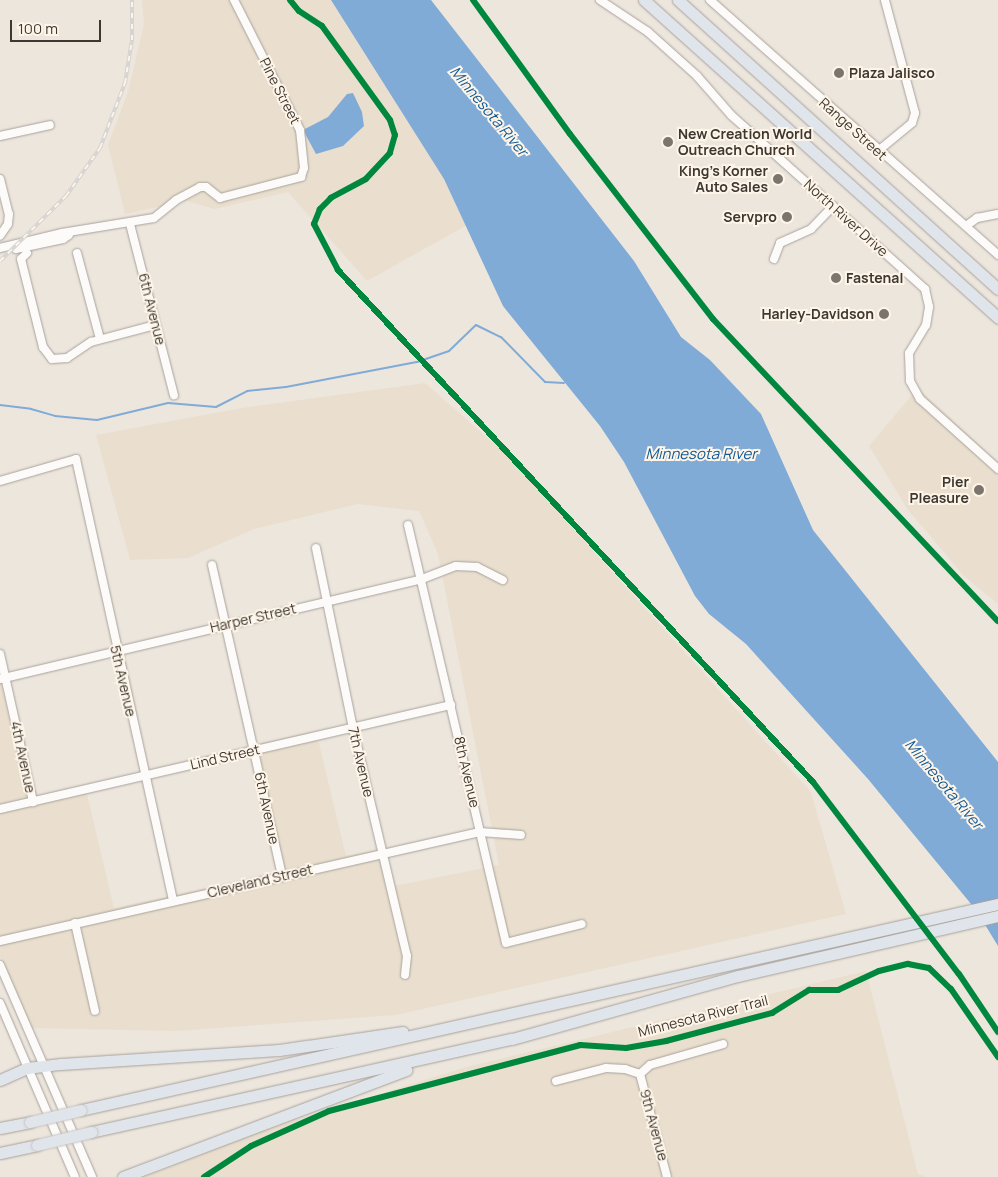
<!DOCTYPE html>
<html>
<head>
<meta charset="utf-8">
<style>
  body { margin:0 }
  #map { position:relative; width:998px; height:1177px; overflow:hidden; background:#ede6dd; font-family:Manrope,sans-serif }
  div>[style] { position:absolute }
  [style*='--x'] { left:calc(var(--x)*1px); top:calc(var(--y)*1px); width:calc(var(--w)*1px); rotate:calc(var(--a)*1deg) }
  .built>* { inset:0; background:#eadfce }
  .water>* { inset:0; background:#80abd7 }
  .stream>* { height:2px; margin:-1px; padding:0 1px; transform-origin:1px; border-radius:1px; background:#80abd7 }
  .roads { filter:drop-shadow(0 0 1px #a7a29c) drop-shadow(0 0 1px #a7a29c) }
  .minor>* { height:8px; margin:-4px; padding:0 4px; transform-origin:4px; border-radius:4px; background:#fcfbfa }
  .highway>* { height:11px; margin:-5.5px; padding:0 5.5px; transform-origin:5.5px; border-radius:5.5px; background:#e0e4eb }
  .rail>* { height:4px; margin-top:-2px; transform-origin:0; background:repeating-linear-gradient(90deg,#fef5e8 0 5.5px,#d6d4d2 0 11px); box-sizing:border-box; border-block:1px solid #d6d4d2 }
  .bridges { filter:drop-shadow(0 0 1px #c7c3bf) drop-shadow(0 0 1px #c7c3bf) }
  .highway-bridge>* { height:11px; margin:-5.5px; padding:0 5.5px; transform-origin:5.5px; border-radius:5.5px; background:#e0e4eb }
  .cycleway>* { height:6px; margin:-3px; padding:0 3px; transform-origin:3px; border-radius:3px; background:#00873e }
  .dots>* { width:14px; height:14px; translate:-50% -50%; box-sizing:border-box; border:2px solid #fef5e8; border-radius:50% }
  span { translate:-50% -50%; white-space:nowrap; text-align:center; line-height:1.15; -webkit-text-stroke:4px #fef5e8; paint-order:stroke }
  .poi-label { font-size:14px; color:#3d3832; font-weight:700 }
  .left { translate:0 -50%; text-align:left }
  .right { translate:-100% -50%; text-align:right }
  .street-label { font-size:14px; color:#3d3832 }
  .water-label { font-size:15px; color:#115996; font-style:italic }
  .scale { position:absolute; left:10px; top:20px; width:91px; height:22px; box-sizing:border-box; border:2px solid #3d3832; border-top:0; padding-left:6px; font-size:15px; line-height:18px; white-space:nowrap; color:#3d3832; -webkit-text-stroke:4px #fef5e8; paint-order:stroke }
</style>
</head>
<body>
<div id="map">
  <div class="built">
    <div style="clip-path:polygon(142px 0,362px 0,478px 219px,367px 281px,288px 192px,215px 209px,187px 201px,125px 214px,108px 145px,128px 92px,144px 24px)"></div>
    <div style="clip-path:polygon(425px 383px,505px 453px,811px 792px,846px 914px,396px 1015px,176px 1031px,32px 1028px,0 956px,0 678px,27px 798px,85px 786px,114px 908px,276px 873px,248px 746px,316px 731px,346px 856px,385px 848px,394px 886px,499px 865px,438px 554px,419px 511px,358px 504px,254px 529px,188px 558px,130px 560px,96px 435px,242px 408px)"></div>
    <div style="clip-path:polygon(918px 388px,998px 462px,998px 604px,964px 576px,908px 510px,869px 446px)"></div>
    <div style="clip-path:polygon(866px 971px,918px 1174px,926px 1177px,145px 1177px,258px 1132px,466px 1067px)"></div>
  </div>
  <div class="water">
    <div style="clip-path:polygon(331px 0,431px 0,634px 261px,681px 337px,710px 360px,761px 414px,813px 530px,998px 762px,998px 946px,976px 910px,868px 779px,746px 644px,709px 614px,695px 596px,624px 462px,600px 426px,503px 306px,444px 179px)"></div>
    <div style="clip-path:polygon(353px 93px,362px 112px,364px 126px,343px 146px,316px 154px,303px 130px,328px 117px,347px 94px)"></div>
  </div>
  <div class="stream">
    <div style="--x:0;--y:405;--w:31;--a:7"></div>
    <div style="--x:31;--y:409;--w:25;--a:16"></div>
    <div style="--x:55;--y:416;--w:42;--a:5.4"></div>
    <div style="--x:97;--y:420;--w:73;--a:-13.5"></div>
    <div style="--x:168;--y:403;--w:48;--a:4.8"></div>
    <div style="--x:216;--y:407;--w:35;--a:-27"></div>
    <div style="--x:247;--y:391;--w:39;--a:-6"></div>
    <div style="--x:286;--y:387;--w:133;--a:-10.8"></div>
    <div style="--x:417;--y:362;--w:34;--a:-19"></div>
    <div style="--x:449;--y:351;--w:37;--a:-44"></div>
    <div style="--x:476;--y:325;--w:28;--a:26"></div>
    <div style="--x:501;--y:337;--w:63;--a:45.6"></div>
    <div style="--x:545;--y:382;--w:19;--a:3"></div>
  </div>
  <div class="roads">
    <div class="minor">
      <div style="--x:600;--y:0;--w:58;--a:33.7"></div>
      <div style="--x:648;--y:32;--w:66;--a:41.9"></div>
      <div style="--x:697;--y:76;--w:52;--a:48.9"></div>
      <div style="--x:731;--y:115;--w:261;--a:41.9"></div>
      <div style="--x:925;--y:289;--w:18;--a:77"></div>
      <div style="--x:929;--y:307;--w:18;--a:99"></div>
      <div style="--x:926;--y:325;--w:33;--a:121"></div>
      <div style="--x:909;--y:353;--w:28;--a:88"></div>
      <div style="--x:910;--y:381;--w:21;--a:61"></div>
      <div style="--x:920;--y:399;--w:105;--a:41.9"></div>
      <div style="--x:710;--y:0;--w:385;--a:41.5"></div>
      <div style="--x:0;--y:136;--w:51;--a:-12.4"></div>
      <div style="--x:878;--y:151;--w:44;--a:-39.5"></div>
      <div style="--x:912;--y:123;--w:10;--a:-73"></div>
      <div style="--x:915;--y:113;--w:117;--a:-104.9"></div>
      <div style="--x:0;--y:179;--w:36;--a:76"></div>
      <div style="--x:9;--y:214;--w:10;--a:96"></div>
      <div style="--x:8;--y:224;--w:14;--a:124"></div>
      <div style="--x:130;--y:224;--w:177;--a:75.6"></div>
      <div style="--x:966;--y:226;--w:14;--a:-36"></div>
      <div style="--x:977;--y:218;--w:21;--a:-11"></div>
      <div style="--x:0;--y:248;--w:64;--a:-13.6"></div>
      <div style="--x:62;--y:233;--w:93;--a:-9.3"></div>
      <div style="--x:154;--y:218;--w:28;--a:-39"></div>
      <div style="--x:176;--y:200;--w:27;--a:-28"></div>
      <div style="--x:200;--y:187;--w:6;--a:0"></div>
      <div style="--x:206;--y:187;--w:18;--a:38"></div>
      <div style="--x:220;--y:198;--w:84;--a:-14.5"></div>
      <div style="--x:301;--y:177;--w:9;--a:-72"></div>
      <div style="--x:304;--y:168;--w:38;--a:-96"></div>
      <div style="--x:300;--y:130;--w:146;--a:-116.9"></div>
      <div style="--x:16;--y:249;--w:48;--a:-12"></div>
      <div style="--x:63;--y:239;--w:7;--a:-34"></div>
      <div style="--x:27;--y:253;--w:8;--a:135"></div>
      <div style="--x:21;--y:259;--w:91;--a:76"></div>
      <div style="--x:43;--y:347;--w:15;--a:53"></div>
      <div style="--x:52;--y:359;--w:15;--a:-4"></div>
      <div style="--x:67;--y:358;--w:29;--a:-34"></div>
      <div style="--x:91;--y:342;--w:66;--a:-14.9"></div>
      <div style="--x:77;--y:253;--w:89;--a:75"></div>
      <div style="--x:774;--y:259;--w:17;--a:-69"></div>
      <div style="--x:780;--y:243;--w:34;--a:-24"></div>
      <div style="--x:811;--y:229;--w:32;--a:-46"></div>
      <div style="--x:0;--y:481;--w:79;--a:-16.1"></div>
      <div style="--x:76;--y:459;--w:453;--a:77.6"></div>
      <div style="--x:408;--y:525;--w:429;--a:76.8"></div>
      <div style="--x:506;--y:943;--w:78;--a:-14"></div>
      <div style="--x:316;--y:548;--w:184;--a:78.4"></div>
      <div style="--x:353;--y:728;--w:234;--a:76.7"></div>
      <div style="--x:407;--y:956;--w:19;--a:96"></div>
      <div style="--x:212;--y:565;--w:318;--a:77.3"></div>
      <div style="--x:0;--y:654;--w:152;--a:77.4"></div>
      <div style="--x:0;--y:679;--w:434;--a:-13.3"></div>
      <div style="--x:422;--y:579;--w:36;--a:-21"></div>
      <div style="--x:456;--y:566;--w:21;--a:3"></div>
      <div style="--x:477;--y:567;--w:29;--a:27"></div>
      <div style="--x:0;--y:809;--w:463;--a:-13"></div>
      <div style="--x:75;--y:923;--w:90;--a:77.2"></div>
      <div style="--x:0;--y:941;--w:492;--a:-12.8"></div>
      <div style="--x:480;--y:832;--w:41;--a:4.2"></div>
      <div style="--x:0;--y:965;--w:231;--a:66.5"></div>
      <div style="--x:0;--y:1003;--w:189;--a:66.7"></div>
      <div style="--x:640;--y:1074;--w:106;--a:75.3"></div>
      <div style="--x:640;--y:1074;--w:13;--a:-42"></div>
      <div style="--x:650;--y:1065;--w:76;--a:-16"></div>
      <div style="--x:556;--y:1081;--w:52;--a:-14.6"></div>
      <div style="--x:606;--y:1068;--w:19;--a:3"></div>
      <div style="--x:625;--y:1069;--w:16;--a:18"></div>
    </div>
    <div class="highway">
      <div style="--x:644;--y:0;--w:476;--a:41.9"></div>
      <div style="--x:678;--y:0;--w:431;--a:42.1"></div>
      <div style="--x:0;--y:1080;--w:30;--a:-24"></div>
      <div style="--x:27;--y:1068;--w:34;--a:-7"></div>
      <div style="--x:61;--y:1064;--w:218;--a:-3.7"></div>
      <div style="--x:279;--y:1050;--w:125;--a:-8.3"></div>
      <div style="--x:81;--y:1110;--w:940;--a:-12.66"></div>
      <div style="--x:0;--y:1128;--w:31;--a:-11"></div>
      <div style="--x:91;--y:1132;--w:431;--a:-12.5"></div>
      <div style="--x:512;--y:1039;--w:235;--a:-15.6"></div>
      <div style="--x:738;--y:976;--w:267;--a:-13"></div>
      <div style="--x:0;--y:1153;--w:38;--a:-12"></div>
      <div style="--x:123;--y:1177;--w:303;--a:-20.7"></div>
    </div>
  </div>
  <div class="rail">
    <div style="--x:0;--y:261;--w:93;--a:-44.6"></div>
    <div style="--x:66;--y:196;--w:59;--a:-54.7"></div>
    <div style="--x:100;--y:148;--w:70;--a:-69"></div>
    <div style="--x:125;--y:83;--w:44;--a:-80.8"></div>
    <div style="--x:132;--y:40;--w:40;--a:-90"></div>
  </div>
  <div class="bridges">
    <div class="highway-bridge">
      <div style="--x:30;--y:1122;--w:52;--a:-13.2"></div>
      <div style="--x:37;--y:1145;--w:56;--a:-13.5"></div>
    </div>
  </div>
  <div class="cycleway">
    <div style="--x:290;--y:0;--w:14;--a:51"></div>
    <div style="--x:299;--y:11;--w:27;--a:33"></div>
    <div style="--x:322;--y:26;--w:116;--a:54.1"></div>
    <div style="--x:390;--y:120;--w:16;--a:72"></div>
    <div style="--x:395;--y:135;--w:19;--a:106"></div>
    <div style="--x:390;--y:153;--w:35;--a:133"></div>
    <div style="--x:366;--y:179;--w:40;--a:152"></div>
    <div style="--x:331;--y:198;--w:16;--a:135"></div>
    <div style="--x:320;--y:209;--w:16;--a:112"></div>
    <div style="--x:314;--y:224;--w:52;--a:62.4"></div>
    <div style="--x:338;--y:270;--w:698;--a:47.15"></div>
    <div style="--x:813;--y:782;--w:241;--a:52.8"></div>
    <div style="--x:959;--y:974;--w:70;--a:56.1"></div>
    <div style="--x:473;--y:0;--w:165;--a:54.1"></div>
    <div style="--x:570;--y:134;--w:234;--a:52.3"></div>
    <div style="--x:713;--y:319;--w:415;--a:46.7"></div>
    <div style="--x:204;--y:1177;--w:56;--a:-33.4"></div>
    <div style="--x:251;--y:1146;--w:85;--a:-24.2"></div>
    <div style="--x:329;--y:1111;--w:260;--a:-14.7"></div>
    <div style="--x:580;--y:1045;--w:46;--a:3.7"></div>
    <div style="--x:626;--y:1048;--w:41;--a:-9.9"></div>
    <div style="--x:666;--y:1041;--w:110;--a:-14.8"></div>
    <div style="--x:772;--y:1013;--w:44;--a:-31.9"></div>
    <div style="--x:809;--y:990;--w:29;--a:0"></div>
    <div style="--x:838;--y:990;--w:45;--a:-24.9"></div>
    <div style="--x:879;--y:971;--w:30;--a:-14"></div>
    <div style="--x:908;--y:964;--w:21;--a:11"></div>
    <div style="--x:929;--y:968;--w:30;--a:44"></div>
    <div style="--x:951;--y:989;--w:83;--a:55.3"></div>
  </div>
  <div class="dots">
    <div style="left:839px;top:73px;background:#7b756e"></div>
    <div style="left:668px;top:142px;background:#7b756e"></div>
    <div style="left:778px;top:179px;background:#7b756e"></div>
    <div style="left:787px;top:217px;background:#7b756e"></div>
    <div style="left:836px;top:278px;background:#7b756e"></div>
    <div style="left:884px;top:314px;background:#7b756e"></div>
    <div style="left:979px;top:490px;background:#7b756e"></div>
  </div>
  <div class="poi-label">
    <span class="left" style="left:849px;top:73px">Plaza Jalisco</span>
    <span class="left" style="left:678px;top:142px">New Creation World<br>Outreach Church</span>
    <span class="right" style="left:768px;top:179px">King's Korner<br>Auto Sales</span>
    <span class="right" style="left:777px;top:217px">Servpro</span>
    <span class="left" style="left:846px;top:278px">Fastenal</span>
    <span class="right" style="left:874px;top:314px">Harley-Davidson</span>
    <span class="right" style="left:969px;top:490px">Pier<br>Pleasure</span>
  </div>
  <div class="street-label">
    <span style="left:280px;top:91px;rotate:63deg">Pine Street</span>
    <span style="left:853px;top:129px;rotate:42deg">Range Street</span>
    <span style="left:846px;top:218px;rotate:42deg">North River Drive</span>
    <span style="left:152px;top:309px;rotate:76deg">6th Avenue</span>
    <span style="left:253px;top:618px;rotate:-13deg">Harper Street</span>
    <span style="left:123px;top:681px;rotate:77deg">5th Avenue</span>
    <span style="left:23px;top:757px;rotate:78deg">4th Avenue</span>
    <span style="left:225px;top:757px;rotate:-13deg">Lind Street</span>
    <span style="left:361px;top:762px;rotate:77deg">7th Avenue</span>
    <span style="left:467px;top:772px;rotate:77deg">8th Avenue</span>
    <span style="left:267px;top:808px;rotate:78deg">6th Avenue</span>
    <span style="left:260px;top:881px;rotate:-13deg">Cleveland Street</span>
    <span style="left:703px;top:1016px;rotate:-14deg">Minnesota River Trail</span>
    <span style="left:654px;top:1125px;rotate:75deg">9th Avenue</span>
  </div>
  <div class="water-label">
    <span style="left:489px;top:111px;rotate:50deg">Minnesota River</span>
    <span style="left:701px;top:454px">Minnesota River</span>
    <span style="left:944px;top:784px;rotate:50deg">Minnesota River</span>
  </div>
  <div class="scale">100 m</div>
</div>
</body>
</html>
